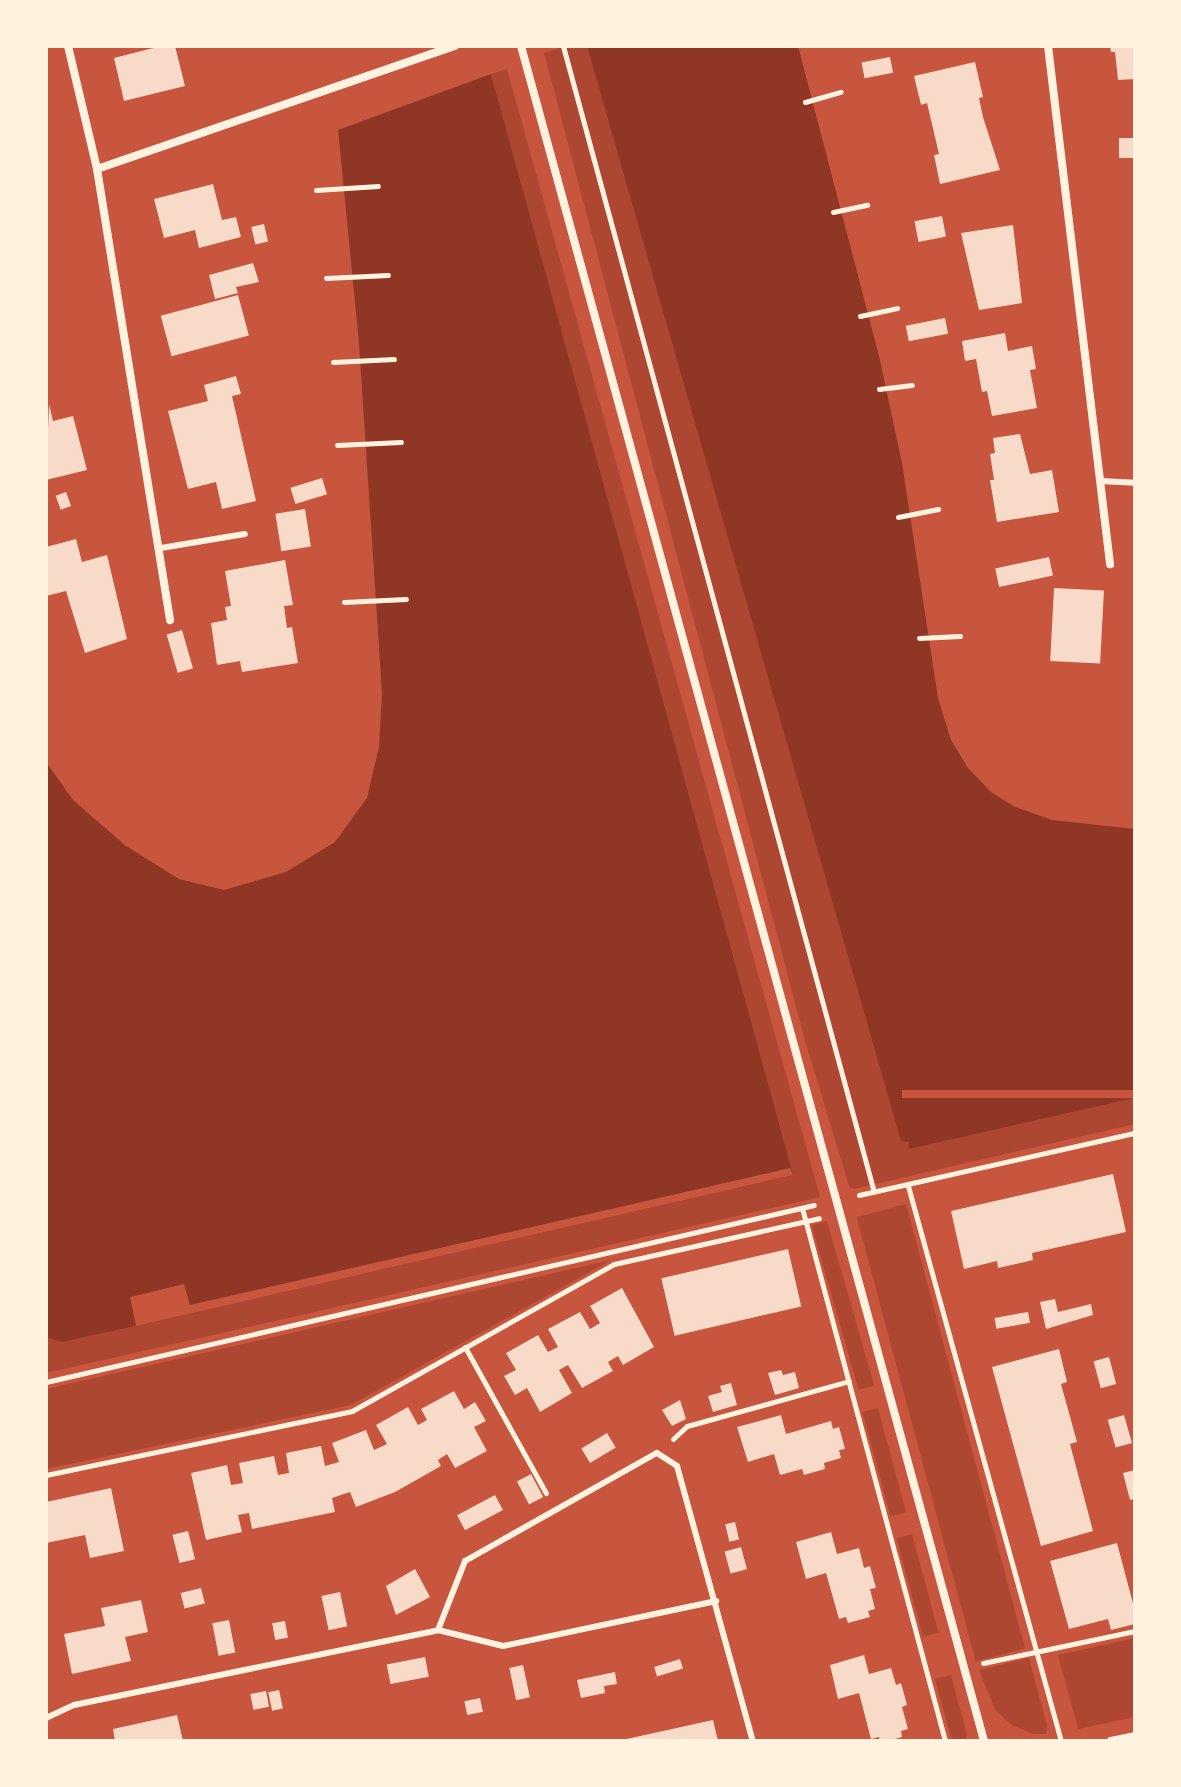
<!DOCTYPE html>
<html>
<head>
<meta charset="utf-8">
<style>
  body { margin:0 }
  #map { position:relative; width:1181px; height:1787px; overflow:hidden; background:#c8553d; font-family:Roboto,sans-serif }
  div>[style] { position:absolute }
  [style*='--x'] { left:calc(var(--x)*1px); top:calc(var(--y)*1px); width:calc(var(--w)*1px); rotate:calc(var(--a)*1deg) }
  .green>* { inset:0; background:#ae4732; transform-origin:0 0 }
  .water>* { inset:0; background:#8f3625 }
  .pier>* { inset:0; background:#c8553d; transform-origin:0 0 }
  .building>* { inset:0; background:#f7dbc8; transform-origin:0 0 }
  .path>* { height:5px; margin:-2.5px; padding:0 2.5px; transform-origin:2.5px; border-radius:2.5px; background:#fff3e0 }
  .service>* { height:6px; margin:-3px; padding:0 3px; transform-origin:3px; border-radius:3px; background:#fff3e0 }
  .minor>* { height:8px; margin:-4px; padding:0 4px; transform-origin:4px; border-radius:4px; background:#fff3e0 }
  span { translate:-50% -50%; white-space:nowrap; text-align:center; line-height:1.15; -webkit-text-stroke:8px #fff3e0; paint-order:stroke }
  .frame { position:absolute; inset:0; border:48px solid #fff3e0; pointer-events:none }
</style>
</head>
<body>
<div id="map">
  <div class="green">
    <div style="clip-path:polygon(566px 46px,587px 46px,909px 1149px,1135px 1098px,1135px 1124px,854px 1189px,849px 1186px,806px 1044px,544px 53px)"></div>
    <div style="clip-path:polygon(507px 69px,820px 1197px,46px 1373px,46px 1337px,62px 1342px,136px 1326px,792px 1175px,491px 74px)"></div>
    <div style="left:906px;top:1204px;width:460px;height:51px;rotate:75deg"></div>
    <div style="left:827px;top:1221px;width:171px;height:16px;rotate:74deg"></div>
    <div style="clip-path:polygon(611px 1260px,351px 1405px,46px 1469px,46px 1389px)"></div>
    <div style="left:878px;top:1408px;width:108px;height:16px;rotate:75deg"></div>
    <div style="left:912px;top:1534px;width:102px;height:16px;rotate:75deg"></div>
    <div style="clip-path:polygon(1135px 1638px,1135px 1717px,1078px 1729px,1058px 1655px)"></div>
    <div style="clip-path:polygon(1029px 1658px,1047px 1726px,1046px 1734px,1033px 1734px,1012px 1725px,996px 1711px,979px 1670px)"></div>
    <div style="clip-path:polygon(951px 1675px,967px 1735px,964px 1741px,952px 1741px,935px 1679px)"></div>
  </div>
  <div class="water">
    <div style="clip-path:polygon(587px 46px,798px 46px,879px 356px,902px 463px,938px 698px,951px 740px,968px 768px,991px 792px,1015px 807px,1052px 820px,1135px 829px,1135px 1098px,909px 1149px,908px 1142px,901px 1141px)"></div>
    <div style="clip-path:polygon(491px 74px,793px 1175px,136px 1326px,62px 1342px,46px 1337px,46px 762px,73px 800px,126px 846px,179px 879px,224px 890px,286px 872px,335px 842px,367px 798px,379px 747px,382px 693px,359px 343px,338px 130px)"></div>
  </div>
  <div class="pier">
    <div style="left:1135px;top:1090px;width:8px;height:233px;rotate:90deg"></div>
    <div style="clip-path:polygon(790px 1168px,793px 1175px,136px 1326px,130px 1297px,184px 1284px,190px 1305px)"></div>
  </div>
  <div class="building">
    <div style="clip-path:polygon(161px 46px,175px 46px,185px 86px,124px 101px,114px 58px)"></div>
    <div style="clip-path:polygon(1110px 46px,1135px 46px,1135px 79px,1118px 80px,1115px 52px,1111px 52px)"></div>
    <div style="left:890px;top:57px;width:16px;height:29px;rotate:79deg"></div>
    <div style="clip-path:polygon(975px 62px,983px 97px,979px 98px,983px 117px,1000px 170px,940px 184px,934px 155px,939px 154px,927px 103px,921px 105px,914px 76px)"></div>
    <div style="left:1119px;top:138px;width:16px;height:20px"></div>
    <div style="clip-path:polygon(213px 184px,222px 220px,236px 217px,241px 237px,199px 248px,195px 230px,164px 238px,154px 199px)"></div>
    <div style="left:942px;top:216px;width:21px;height:28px;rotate:79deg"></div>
    <div style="left:264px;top:224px;width:18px;height:13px;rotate:77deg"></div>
    <div style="clip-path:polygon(1013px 225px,1022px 303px,979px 310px,961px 233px)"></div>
    <div style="clip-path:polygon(253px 263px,259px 282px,236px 287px,238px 293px,215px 299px,209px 275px)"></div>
    <div style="left:238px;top:295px;width:42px;height:80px;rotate:75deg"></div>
    <div style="left:945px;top:318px;width:16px;height:40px;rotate:79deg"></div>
    <div style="clip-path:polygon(1005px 333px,1008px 351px,1032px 346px,1036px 369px,1030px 370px,1037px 408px,992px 416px,987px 391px,982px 392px,976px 359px,965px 361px,962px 341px)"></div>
    <div style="clip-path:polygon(236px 376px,241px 394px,232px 396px,256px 501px,222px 509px,216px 482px,188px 489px,168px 411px,208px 401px,204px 385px)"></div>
    <div style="clip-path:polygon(49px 404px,53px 421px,73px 416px,87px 470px,46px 480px)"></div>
    <div style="clip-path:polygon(1020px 434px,1030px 474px,1052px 470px,1059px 512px,997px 522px,990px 480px,994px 480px,990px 454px,995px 453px,993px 438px)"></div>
    <div style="left:322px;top:478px;width:17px;height:33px;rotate:73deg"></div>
    <div style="left:66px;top:492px;width:15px;height:11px;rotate:70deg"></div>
    <div style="left:305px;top:509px;width:38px;height:30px;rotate:81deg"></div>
    <div style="clip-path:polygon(76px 539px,82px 562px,107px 555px,127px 639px,85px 653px,66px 591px,46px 596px,46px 547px)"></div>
    <div style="left:1049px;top:557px;width:19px;height:55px;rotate:78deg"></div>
    <div style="clip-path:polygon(285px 560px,293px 605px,284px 606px,287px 628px,292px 627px,298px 663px,242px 672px,240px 661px,217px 665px,211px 623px,227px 620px,225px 607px,231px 606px,225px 571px)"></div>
    <div style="left:1054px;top:588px;width:50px;height:73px;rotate:3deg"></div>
    <div style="left:182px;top:630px;width:40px;height:16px;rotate:74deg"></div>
    <div style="clip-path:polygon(1113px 1174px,1126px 1232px,1032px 1253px,1033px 1260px,998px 1268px,997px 1261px,964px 1269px,951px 1211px)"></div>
    <div style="left:788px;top:1249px;width:59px;height:130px;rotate:77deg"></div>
    <div style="clip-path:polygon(622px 1288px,654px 1347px,623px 1365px,618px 1356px,608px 1362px,613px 1371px,582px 1388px,568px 1365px,559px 1370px,572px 1393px,540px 1412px,527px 1388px,515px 1395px,504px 1376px,516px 1370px,506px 1353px,538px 1335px,548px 1352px,558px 1347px,548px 1329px,580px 1312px,590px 1329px,600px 1323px,590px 1306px)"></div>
    <div style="clip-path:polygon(1055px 1299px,1058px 1312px,1091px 1304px,1093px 1315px,1046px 1329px,1040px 1302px)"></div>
    <div style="left:1028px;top:1312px;width:11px;height:34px;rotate:80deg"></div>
    <div style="clip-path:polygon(1059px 1349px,1067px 1382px,1061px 1384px,1077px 1442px,1070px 1444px,1093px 1531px,1041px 1546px,992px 1367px)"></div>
    <div style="left:1109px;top:1357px;width:28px;height:16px;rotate:75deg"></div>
    <div style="clip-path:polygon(781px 1370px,783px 1375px,795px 1372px,799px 1388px,775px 1395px,768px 1373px)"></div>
    <div style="clip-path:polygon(731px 1383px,737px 1405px,713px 1412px,708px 1396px,722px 1392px,720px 1386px)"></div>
    <div style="clip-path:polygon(454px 1391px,464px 1409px,475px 1402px,486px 1421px,474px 1427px,487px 1451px,455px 1468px,447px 1454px,438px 1460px,441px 1466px,395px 1492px,356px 1507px,350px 1492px,332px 1498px,335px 1512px,252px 1529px,249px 1513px,238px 1515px,242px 1532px,206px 1540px,191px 1473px,227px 1465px,231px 1485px,243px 1483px,239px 1463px,274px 1456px,278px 1475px,289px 1473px,286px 1453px,321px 1446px,325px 1466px,339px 1462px,332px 1443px,366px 1430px,374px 1450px,387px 1444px,376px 1425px,408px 1407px,418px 1425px,427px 1420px,421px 1409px)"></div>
    <div style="clip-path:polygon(680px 1400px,686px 1419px,672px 1426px,662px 1410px)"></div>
    <div style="clip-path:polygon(781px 1415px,786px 1434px,831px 1421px,833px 1429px,839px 1427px,845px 1449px,839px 1450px,841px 1458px,824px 1463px,825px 1469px,804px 1475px,802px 1469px,780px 1475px,774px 1454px,748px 1462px,737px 1427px)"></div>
    <div style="left:1124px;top:1415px;width:29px;height:17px;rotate:74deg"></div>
    <div style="left:607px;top:1433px;width:17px;height:30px;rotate:59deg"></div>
    <div style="clip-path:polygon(1135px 1470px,1135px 1499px,1130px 1500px,1123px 1473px)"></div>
    <div style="left:531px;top:1474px;width:26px;height:16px;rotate:62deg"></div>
    <div style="clip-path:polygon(111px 1488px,124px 1551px,90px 1558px,85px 1535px,46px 1543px,46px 1502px)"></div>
    <div style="left:495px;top:1495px;width:17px;height:43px;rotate:62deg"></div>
    <div style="left:735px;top:1522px;width:18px;height:10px;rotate:77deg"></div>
    <div style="left:188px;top:1531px;width:29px;height:16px;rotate:76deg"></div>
    <div style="clip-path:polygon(831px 1532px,837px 1554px,859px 1548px,864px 1568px,870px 1566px,876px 1588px,870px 1589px,875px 1609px,868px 1611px,870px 1617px,848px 1623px,846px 1617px,839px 1619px,826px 1573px,806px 1579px,796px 1542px)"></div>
    <div style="clip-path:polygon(1117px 1543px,1135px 1611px,1135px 1624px,1111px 1630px,1108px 1619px,1069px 1629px,1050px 1561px)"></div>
    <div style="left:741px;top:1547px;width:23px;height:17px;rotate:75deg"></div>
    <div style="clip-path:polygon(415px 1569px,430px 1597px,396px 1615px,386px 1586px)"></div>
    <div style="left:201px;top:1588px;width:16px;height:21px;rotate:76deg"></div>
    <div style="left:340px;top:1592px;width:35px;height:19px;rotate:78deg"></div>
    <div style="clip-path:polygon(141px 1600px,148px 1632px,125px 1637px,131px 1661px,72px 1674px,64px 1634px,105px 1626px,101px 1608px)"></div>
    <div style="left:229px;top:1620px;width:33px;height:17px;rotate:79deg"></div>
    <div style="left:285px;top:1621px;width:17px;height:13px;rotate:80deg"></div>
    <div style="clip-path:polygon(864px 1655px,869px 1674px,891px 1668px,896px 1685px,901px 1683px,907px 1705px,902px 1707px,908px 1729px,901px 1731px,902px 1737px,888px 1741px,880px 1741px,879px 1737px,871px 1739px,859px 1693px,838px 1699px,830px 1665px)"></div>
    <div style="left:425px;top:1657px;width:20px;height:39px;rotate:79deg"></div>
    <div style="left:680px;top:1659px;width:10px;height:27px;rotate:73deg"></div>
    <div style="left:523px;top:1665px;width:33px;height:14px;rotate:78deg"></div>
    <div style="clip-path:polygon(615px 1672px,617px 1684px,604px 1686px,605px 1693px,581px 1698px,577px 1680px)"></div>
    <div style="left:279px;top:1690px;width:19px;height:11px;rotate:78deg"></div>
    <div style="left:266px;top:1691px;width:16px;height:16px;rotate:79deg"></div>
    <div style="left:480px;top:1698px;width:14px;height:16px;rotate:78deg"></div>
    <div style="clip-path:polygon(177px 1715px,183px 1741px,115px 1741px,113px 1729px)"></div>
    <div style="clip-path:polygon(713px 1720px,718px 1741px,623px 1741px,622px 1740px)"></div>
  </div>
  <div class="path">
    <div style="--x:563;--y:46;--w:1187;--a:74.82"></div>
    <div style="--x:805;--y:102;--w:37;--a:-16"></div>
    <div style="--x:316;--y:190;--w:62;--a:-3.7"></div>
    <div style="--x:833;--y:212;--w:35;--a:-12"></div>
    <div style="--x:326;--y:278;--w:62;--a:-2.8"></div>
    <div style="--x:860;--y:316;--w:38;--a:-12"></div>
    <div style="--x:333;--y:362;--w:61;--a:-2.8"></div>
    <div style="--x:879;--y:389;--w:33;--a:-7"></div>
    <div style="--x:337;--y:445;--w:64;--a:-2.7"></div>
    <div style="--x:898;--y:517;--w:41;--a:-11.3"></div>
    <div style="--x:344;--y:602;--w:62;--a:-2.8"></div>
    <div style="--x:919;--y:638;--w:41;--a:-2.8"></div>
    <div style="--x:908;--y:1186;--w:576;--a:74.59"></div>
    <div style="--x:859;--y:1195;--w:283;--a:-12.7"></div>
    <div style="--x:802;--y:1208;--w:552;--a:74.98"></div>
    <div style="--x:465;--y:1347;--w:167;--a:61"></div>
    <div style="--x:46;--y:1382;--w:788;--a:-12.98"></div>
    <div style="--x:673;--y:1439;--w:19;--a:-43"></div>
    <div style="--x:687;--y:1426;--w:168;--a:-15.5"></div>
    <div style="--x:46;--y:1475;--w:313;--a:-11.8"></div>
    <div style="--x:352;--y:1411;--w:300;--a:-29.3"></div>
    <div style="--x:614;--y:1264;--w:210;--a:-12.6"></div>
    <div style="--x:983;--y:1663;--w:155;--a:-11.9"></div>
  </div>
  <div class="service">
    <div style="--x:1100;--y:481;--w:35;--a:3"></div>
    <div style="--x:161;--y:548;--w:85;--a:-9.5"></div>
    <div style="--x:438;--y:1630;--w:67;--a:13.8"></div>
    <div style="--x:503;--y:1646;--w:218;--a:-11.9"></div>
    <div style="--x:46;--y:1718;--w:31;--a:-25"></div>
    <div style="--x:74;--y:1705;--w:372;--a:-11.6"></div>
    <div style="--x:438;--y:1630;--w:74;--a:-68.6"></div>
    <div style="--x:465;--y:1561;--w:220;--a:-29.4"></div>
    <div style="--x:657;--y:1453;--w:24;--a:33"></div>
    <div style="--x:677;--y:1466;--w:285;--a:74.6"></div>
  </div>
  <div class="minor">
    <div style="--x:68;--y:46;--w:126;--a:76.7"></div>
    <div style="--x:97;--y:169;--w:457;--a:80.8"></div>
    <div style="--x:521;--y:46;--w:1757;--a:74.72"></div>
    <div style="--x:1048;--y:46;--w:522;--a:83.17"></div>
    <div style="--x:97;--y:169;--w:379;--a:-19"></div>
    <div style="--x:1111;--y:1741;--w:25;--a:-12"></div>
  </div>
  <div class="frame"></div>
</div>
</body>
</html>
